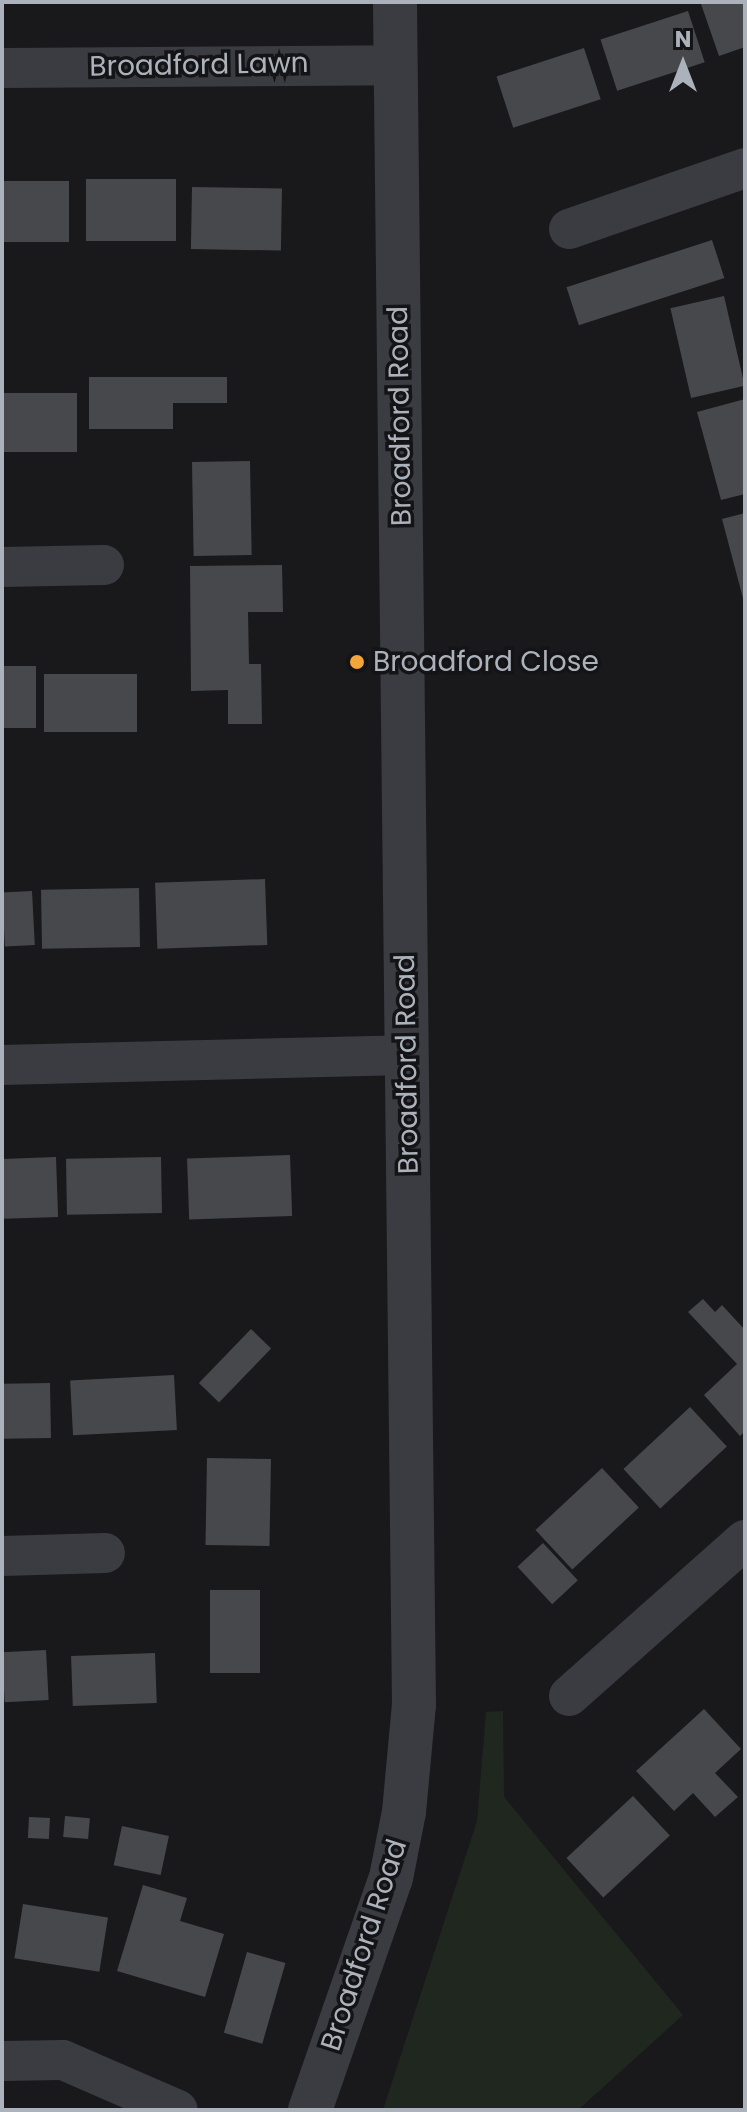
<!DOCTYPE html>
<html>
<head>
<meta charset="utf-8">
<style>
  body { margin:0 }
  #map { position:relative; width:747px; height:2112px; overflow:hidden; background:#19191c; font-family:Poppins,sans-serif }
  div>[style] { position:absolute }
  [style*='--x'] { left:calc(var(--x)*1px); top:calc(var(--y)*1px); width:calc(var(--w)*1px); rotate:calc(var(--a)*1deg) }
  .green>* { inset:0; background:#1f271f }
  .building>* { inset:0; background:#46484c; transform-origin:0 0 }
  .minor>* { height:40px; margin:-20px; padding:0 20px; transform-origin:20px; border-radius:20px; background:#3a3c41 }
  .tertiary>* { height:44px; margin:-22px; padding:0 22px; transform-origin:22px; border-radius:22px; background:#3a3c41 }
  .dots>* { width:22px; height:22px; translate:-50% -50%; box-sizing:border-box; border:4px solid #141417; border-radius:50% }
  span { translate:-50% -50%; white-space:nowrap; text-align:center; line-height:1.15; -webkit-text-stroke:7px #141417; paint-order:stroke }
  .street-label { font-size:28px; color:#acb2bb }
  .poi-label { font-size:28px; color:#acb2bb }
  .left { translate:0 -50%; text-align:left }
  .frame { position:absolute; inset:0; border:4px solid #acb2bb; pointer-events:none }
  .north { position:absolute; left:643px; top:24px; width:80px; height:80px; -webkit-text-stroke:6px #141417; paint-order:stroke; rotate:0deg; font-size:22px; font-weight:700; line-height:32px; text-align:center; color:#acb2bb }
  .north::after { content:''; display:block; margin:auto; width:28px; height:36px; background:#acb2bb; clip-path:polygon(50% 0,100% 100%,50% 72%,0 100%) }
</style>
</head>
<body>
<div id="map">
  <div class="green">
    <div style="clip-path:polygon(503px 1711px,504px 1797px,683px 2015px,578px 2110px,383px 2110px,477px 1821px,486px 1712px)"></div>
  </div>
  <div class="building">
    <div style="clip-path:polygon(745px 2px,745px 47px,719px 56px,701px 4px)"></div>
    <div style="left:688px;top:11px;width:54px;height:92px;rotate:72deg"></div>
    <div style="left:584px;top:48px;width:54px;height:92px;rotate:72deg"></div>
    <div style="left:86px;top:179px;width:90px;height:62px"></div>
    <div style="left:2px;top:181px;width:67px;height:61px"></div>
    <div style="left:192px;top:187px;width:90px;height:62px;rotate:1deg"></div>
    <div style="left:712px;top:240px;width:40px;height:153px;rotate:72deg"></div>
    <div style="left:724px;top:296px;width:92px;height:55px;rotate:77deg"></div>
    <div style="clip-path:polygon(89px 377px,227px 377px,227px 403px,173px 403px,173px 429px,89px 429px)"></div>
    <div style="left:2px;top:393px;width:75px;height:59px"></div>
    <div style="clip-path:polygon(745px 399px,745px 494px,721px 500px,697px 412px)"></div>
    <div style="left:250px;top:461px;width:94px;height:58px;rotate:89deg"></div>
    <div style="clip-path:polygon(745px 513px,745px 602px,744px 602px,722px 519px)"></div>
    <div style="clip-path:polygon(282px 565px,283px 612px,248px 612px,249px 664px,261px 664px,262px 724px,228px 724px,228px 690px,191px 691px,190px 566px)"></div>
    <div style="left:2px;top:666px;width:34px;height:62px"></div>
    <div style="left:44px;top:674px;width:93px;height:58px"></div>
    <div style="left:265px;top:879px;width:66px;height:110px;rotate:88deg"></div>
    <div style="left:139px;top:888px;width:59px;height:98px;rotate:89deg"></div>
    <div style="left:32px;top:891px;width:54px;height:30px;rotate:87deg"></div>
    <div style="left:290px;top:1155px;width:61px;height:103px;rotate:88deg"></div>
    <div style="left:56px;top:1157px;width:60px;height:54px;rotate:88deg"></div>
    <div style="left:161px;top:1157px;width:56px;height:95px;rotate:89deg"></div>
    <div style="clip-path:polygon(703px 1299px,715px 1312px,722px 1305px,745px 1330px,745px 1431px,740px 1436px,704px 1395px,737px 1364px,688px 1312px)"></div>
    <div style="left:251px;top:1329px;width:28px;height:75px;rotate:44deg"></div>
    <div style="left:174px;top:1375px;width:55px;height:104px;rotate:87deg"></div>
    <div style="left:50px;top:1383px;width:55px;height:48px;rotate:89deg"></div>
    <div style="left:690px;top:1407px;width:54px;height:91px;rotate:47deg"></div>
    <div style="left:207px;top:1458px;width:64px;height:87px;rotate:1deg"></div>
    <div style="left:602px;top:1468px;width:54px;height:91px;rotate:47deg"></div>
    <div style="left:543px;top:1543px;width:51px;height:35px;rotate:47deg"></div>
    <div style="left:210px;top:1590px;width:50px;height:83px"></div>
    <div style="left:46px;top:1650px;width:50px;height:44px;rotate:87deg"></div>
    <div style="left:155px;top:1653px;width:50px;height:84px;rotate:88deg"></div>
    <div style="clip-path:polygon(704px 1709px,741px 1749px,715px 1773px,738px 1797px,715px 1817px,693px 1793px,674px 1811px,636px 1771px)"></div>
    <div style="left:633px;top:1796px;width:54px;height:91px;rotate:47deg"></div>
    <div style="left:65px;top:1816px;width:25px;height:21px;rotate:5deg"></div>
    <div style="left:29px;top:1817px;width:21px;height:21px;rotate:3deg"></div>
    <div style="left:122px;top:1826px;width:48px;height:40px;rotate:12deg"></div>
    <div style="clip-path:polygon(143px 1885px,187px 1898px,180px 1921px,224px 1934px,205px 1997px,117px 1971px)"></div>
    <div style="left:23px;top:1904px;width:86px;height:55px;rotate:9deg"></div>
    <div style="left:247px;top:1952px;width:40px;height:84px;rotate:16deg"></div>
  </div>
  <div class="minor">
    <div style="--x:2;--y:68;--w:394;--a:-0.4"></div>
    <div style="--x:569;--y:229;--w:186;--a:-19.1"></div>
    <div style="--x:2;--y:567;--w:102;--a:-1.1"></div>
    <div style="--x:2;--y:1065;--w:404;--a:-1.4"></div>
    <div style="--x:2;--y:1556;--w:103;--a:-1.7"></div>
    <div style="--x:569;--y:1696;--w:235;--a:-41.6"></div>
    <div style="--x:2;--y:2061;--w:61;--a:-0.9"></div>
    <div style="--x:63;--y:2060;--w:125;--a:23.5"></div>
  </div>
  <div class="tertiary">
    <div style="--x:310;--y:2110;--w:246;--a:-70.8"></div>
    <div style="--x:391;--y:1878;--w:67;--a:-78.9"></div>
    <div style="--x:404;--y:1812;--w:107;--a:-84.7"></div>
    <div style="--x:414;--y:1705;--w:1703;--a:-90.64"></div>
  </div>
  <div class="dots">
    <div style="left:357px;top:662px;background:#f3a53a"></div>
  </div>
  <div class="street-label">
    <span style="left:199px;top:65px;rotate:-1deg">Broadford Lawn</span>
    <span style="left:400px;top:416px;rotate:-91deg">Broadford Road</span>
    <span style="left:407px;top:1064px;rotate:-91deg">Broadford Road</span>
    <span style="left:364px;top:1945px;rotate:-72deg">Broadford Road</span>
  </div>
  <div class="poi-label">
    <span class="left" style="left:373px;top:662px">Broadford Close</span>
  </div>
  <div class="frame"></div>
  <div class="north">N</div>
</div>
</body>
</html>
